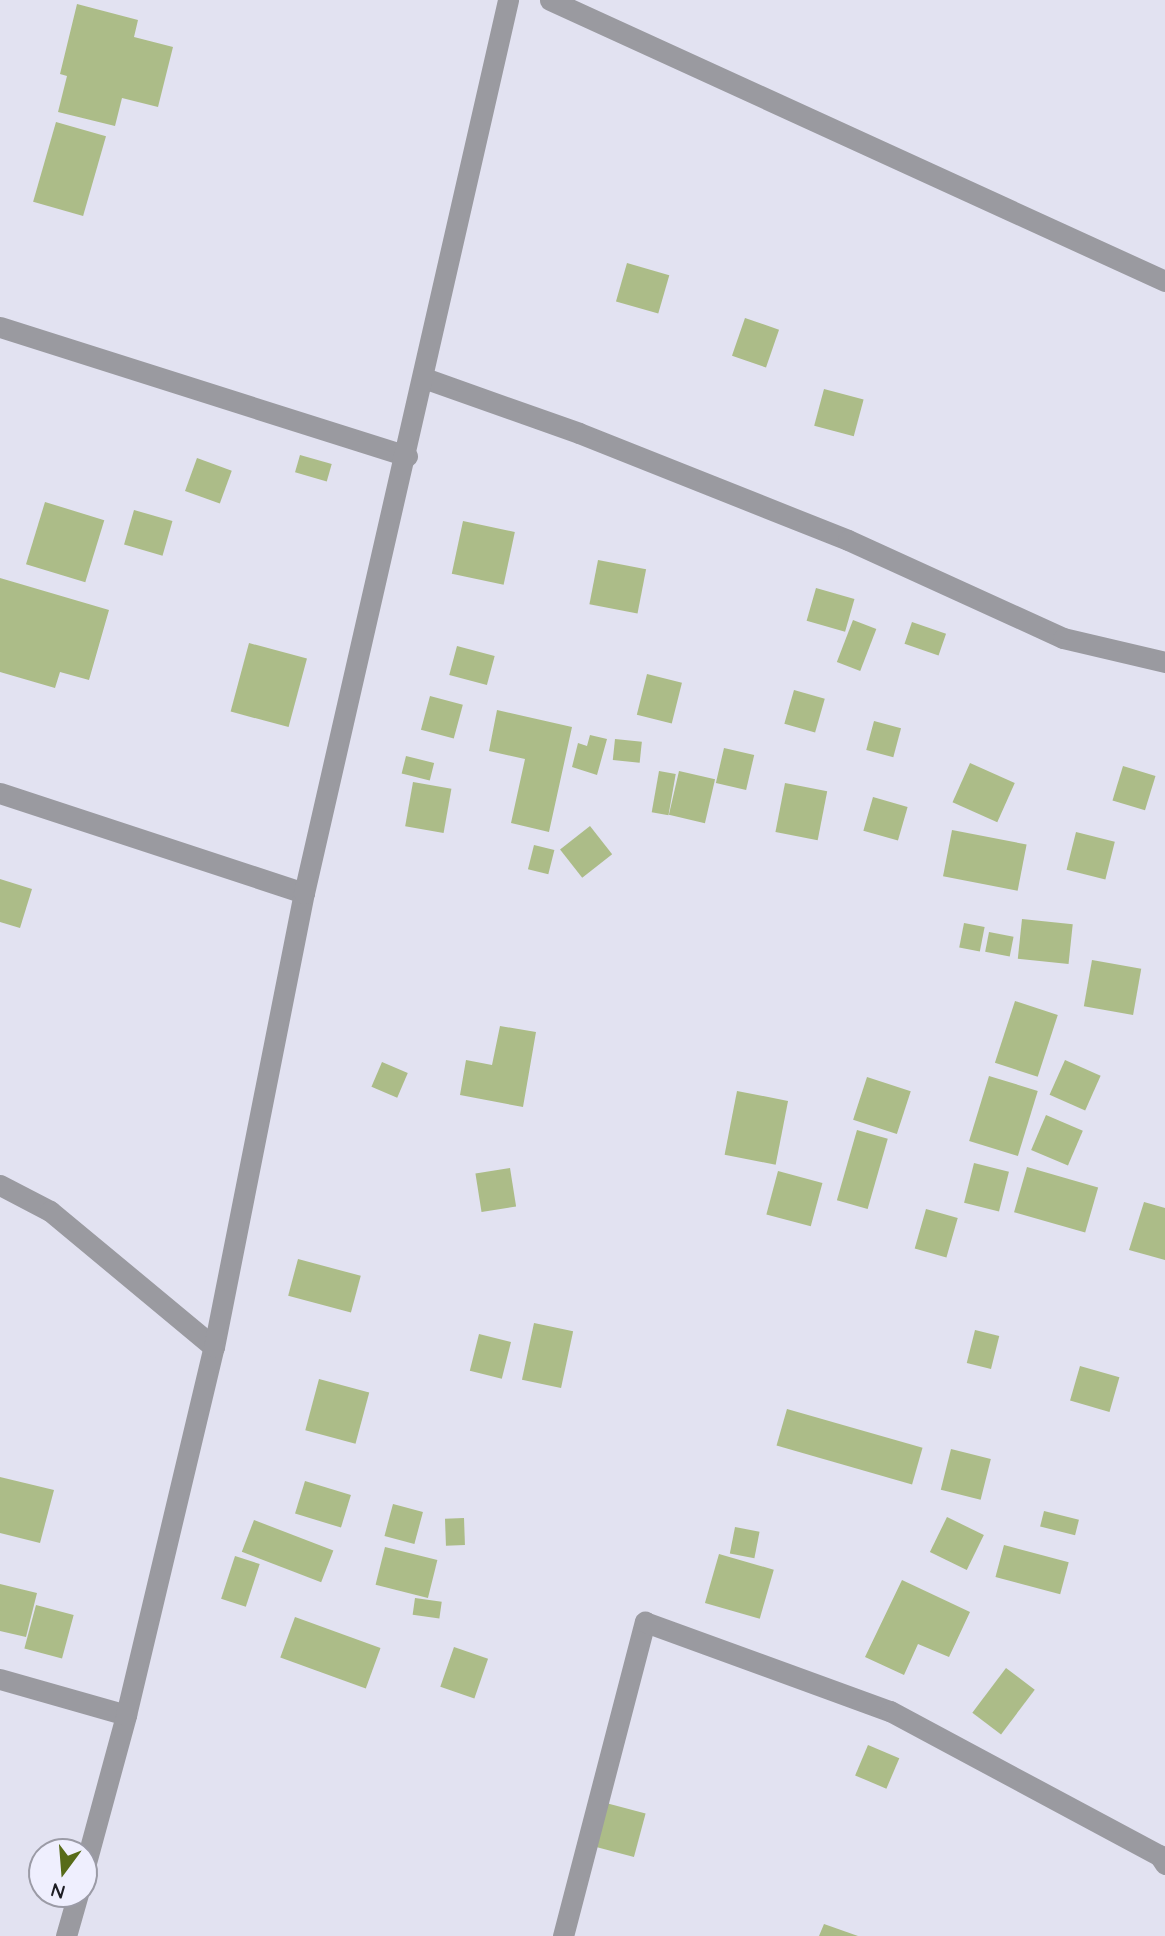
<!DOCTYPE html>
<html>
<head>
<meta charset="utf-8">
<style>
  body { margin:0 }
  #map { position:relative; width:1165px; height:1936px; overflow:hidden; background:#e2e2f1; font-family:Quicksand,sans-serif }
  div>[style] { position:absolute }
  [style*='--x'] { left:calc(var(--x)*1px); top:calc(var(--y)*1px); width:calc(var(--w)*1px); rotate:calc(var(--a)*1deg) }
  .building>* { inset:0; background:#acbc88; transform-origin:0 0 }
  .minor>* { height:21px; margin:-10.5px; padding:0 10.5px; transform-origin:10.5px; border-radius:10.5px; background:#9a9aa0 }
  span { translate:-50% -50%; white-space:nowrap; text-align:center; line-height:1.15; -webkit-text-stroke:6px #efeffe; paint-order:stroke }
  .north { position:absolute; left:28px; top:1838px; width:70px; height:70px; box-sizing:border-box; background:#efeffe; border:2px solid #9b9ba6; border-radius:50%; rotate:196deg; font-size:19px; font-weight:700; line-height:28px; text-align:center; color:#1d1d23 }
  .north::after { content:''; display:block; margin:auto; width:24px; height:32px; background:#576b18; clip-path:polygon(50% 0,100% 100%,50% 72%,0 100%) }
</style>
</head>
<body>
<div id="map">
  <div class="building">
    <div style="clip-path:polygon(77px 4px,138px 20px,134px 37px,173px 47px,158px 107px,122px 98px,115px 126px,58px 112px,67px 76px,60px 74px)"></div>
    <div style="left:56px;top:122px;width:52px;height:83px;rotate:16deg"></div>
    <div style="left:627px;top:263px;width:44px;height:40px;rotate:16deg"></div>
    <div style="left:745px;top:318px;width:36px;height:40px;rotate:19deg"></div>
    <div style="left:824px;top:389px;width:41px;height:38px;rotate:15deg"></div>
    <div style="left:300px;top:455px;width:33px;height:18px;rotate:16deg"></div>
    <div style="left:197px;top:458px;width:37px;height:35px;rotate:20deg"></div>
    <div style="left:45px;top:502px;width:62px;height:65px;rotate:17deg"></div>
    <div style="left:134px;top:510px;width:40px;height:36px;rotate:16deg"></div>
    <div style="left:463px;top:521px;width:53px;height:54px;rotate:12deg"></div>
    <div style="left:598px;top:560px;width:49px;height:45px;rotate:11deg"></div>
    <div style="clip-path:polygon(0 578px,109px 610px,89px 680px,60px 672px,55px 688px,0 672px)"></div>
    <div style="left:816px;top:588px;width:40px;height:34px;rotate:16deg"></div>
    <div style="left:853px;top:620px;width:25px;height:45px;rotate:21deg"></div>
    <div style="left:912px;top:622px;width:36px;height:23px;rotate:19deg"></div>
    <div style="left:249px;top:643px;width:60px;height:71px;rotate:15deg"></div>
    <div style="left:457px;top:646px;width:39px;height:30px;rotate:15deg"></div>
    <div style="left:647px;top:674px;width:36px;height:42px;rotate:14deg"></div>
    <div style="left:794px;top:690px;width:32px;height:35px;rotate:16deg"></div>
    <div style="left:430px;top:696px;width:34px;height:35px;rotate:15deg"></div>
    <div style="clip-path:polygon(497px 710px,572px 727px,549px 832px,511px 823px,525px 759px,489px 751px)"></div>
    <div style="left:874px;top:721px;width:28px;height:30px;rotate:15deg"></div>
    <div style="clip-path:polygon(590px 735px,607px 739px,597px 775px,572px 767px,578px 743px,587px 746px)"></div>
    <div style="left:615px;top:739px;width:27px;height:21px;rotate:6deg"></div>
    <div style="left:724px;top:748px;width:31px;height:36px;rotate:13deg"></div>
    <div style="left:406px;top:756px;width:29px;height:18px;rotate:14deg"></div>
    <div style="left:970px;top:763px;width:49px;height:43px;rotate:24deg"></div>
    <div style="left:1123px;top:766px;width:34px;height:36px;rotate:17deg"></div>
    <div style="left:659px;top:771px;width:17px;height:42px;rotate:10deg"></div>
    <div style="left:679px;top:771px;width:37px;height:45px;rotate:13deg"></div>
    <div style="left:413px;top:782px;width:39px;height:45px;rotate:10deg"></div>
    <div style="left:785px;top:783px;width:43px;height:50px;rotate:11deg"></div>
    <div style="left:873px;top:797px;width:36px;height:35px;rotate:16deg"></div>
    <div style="left:590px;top:826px;width:36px;height:38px;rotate:52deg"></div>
    <div style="left:952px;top:830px;width:76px;height:47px;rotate:11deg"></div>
    <div style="left:1076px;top:832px;width:40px;height:39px;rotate:14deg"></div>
    <div style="left:534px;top:845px;width:21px;height:25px;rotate:14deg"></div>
    <div style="clip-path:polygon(0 879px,32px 889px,20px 928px,0 922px)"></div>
    <div style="left:1022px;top:919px;width:51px;height:40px;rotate:6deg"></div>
    <div style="left:964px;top:923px;width:21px;height:25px;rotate:11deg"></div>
    <div style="left:989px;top:932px;width:25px;height:20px;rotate:11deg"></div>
    <div style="left:1092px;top:960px;width:50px;height:47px;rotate:10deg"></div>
    <div style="left:1015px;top:1001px;width:45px;height:65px;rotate:18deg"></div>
    <div style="clip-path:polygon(500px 1026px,536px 1032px,523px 1107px,460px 1095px,466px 1060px,492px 1065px)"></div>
    <div style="left:1065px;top:1060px;width:39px;height:38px;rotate:24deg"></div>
    <div style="left:382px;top:1062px;width:28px;height:27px;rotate:23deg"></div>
    <div style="left:989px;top:1076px;width:51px;height:68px;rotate:17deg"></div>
    <div style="left:867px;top:1077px;width:46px;height:45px;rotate:18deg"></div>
    <div style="left:737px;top:1091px;width:52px;height:65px;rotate:11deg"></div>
    <div style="left:1046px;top:1115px;width:40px;height:38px;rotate:23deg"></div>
    <div style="left:857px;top:1130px;width:32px;height:73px;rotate:16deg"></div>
    <div style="left:974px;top:1163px;width:36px;height:41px;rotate:14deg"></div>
    <div style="left:1027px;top:1167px;width:74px;height:47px;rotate:16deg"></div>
    <div style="left:510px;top:1168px;width:39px;height:35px;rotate:81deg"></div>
    <div style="left:778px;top:1171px;width:46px;height:45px;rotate:15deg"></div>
    <div style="clip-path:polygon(1144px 1202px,1165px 1208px,1165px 1260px,1129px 1250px)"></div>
    <div style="left:926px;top:1209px;width:33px;height:41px;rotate:16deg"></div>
    <div style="left:298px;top:1259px;width:65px;height:38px;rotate:15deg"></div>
    <div style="left:534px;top:1323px;width:40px;height:58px;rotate:12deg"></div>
    <div style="left:975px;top:1330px;width:25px;height:34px;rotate:14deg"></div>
    <div style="left:479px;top:1334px;width:33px;height:38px;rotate:14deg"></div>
    <div style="left:1080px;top:1366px;width:41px;height:36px;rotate:16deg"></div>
    <div style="left:319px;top:1379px;width:52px;height:53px;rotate:15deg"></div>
    <div style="left:787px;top:1409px;width:141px;height:38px;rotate:16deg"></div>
    <div style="left:951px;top:1449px;width:41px;height:42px;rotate:14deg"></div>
    <div style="clip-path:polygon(0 1477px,54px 1490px,40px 1543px,0 1533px)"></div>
    <div style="left:305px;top:1481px;width:48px;height:34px;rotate:17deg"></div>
    <div style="left:393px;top:1504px;width:31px;height:33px;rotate:15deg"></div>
    <div style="left:1044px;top:1511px;width:36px;height:16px;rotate:14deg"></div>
    <div style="left:947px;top:1517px;width:41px;height:39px;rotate:26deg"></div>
    <div style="left:464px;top:1518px;width:27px;height:19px;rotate:88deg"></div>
    <div style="left:254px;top:1520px;width:85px;height:34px;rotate:21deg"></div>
    <div style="left:735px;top:1527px;width:25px;height:27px;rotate:11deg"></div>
    <div style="left:1004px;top:1545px;width:67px;height:33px;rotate:15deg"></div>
    <div style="left:385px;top:1547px;width:54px;height:39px;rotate:14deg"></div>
    <div style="left:719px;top:1554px;width:57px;height:51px;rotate:16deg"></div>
    <div style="left:235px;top:1556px;width:26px;height:45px;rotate:18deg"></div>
    <div style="clip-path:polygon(902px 1580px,970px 1612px,949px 1657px,918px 1644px,904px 1675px,865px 1657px)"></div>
    <div style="clip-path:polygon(0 1584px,37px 1593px,26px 1637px,0 1631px)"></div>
    <div style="left:415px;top:1598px;width:27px;height:17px;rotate:8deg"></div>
    <div style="left:36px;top:1605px;width:39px;height:45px;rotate:15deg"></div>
    <div style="left:295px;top:1617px;width:91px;height:43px;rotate:20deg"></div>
    <div style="left:454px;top:1647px;width:36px;height:42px;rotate:19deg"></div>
    <div style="left:1006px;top:1668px;width:36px;height:56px;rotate:37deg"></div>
    <div style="left:868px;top:1745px;width:34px;height:33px;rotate:23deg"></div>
    <div style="left:606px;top:1803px;width:41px;height:45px;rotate:15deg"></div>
    <div style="clip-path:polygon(824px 1924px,858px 1936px,819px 1936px)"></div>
  </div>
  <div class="minor">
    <div style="--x:550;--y:0;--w:676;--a:24.56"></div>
    <div style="--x:0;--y:327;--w:427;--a:17.6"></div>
    <div style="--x:424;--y:378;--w:164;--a:19.5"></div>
    <div style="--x:579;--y:433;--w:289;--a:21.7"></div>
    <div style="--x:848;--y:540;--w:236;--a:24.5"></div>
    <div style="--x:1063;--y:638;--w:105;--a:13.2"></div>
    <div style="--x:0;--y:793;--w:320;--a:18.2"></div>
    <div style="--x:0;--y:1185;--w:56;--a:27.5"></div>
    <div style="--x:50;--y:1211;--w:213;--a:39.7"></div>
    <div style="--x:0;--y:1679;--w:131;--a:15.9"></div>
    <div style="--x:84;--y:1870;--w:161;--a:-74.8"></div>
    <div style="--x:126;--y:1715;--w:378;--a:-76.6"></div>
    <div style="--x:214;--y:1347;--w:463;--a:-78.8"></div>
    <div style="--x:304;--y:893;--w:916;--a:-77.13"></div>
    <div style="--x:66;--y:1936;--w:44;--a:-74.1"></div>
    <div style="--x:563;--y:1936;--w:325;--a:-75.4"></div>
    <div style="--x:645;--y:1622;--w:261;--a:20"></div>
    <div style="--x:890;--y:1711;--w:305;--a:28.2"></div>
    <div style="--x:1159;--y:1855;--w:11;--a:56"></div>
  </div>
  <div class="north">N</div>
</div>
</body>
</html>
